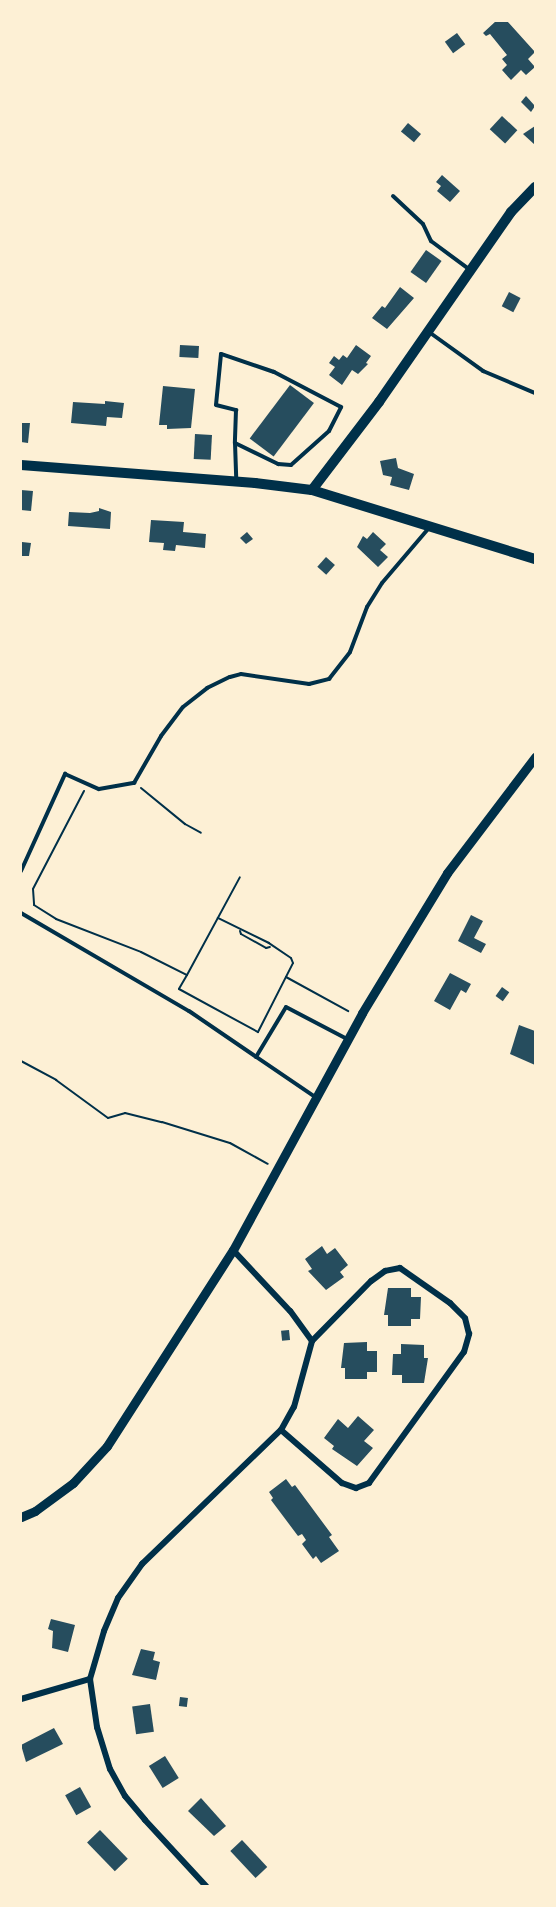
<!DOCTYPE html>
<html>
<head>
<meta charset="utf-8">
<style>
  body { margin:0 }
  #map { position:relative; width:556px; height:1907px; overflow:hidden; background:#fdf0d5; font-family:"DM Sans",sans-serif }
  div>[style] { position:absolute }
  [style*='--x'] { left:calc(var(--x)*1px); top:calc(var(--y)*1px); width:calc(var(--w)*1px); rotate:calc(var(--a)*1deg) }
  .building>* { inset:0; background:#264d5e; transform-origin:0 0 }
  .path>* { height:2px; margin:-1px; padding:0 1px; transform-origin:1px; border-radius:1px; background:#003049 }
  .service>* { height:4px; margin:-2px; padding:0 2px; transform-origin:2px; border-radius:2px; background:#003049 }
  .minor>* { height:6px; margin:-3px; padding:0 3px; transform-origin:3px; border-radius:3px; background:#003049 }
  .tertiary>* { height:9px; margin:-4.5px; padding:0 4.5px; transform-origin:4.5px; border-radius:4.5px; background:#003049 }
  .secondary>* { height:10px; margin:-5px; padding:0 5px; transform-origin:5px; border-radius:5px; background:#003049 }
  span { translate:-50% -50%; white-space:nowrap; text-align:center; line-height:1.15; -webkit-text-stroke:6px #fdf0d5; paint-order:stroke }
  .frame { position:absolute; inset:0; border:22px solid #fdf0d5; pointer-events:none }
</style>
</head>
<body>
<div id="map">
  <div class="building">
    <div style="clip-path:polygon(496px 21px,507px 21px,535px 52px,528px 59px,535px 67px,526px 75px,521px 70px,511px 80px,502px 70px,507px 65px,502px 59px,507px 55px,490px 34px,486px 36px,483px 33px)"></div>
    <div style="left:457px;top:33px;width:14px;height:15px;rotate:54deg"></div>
    <div style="clip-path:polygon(526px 96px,535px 106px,531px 112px,521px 102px)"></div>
    <div style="left:502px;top:116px;width:21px;height:18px;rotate:43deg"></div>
    <div style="left:408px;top:123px;width:17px;height:11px;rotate:40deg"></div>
    <div style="clip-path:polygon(535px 126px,535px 145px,523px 134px)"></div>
    <div style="clip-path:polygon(442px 175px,460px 191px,450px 202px,437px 191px,441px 186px,436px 182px)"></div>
    <div style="left:426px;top:250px;width:19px;height:27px;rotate:35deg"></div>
    <div style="clip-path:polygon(400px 287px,414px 298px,387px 329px,372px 318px,382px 306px,385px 308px)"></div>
    <div style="left:509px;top:292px;width:13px;height:16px;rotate:27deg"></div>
    <div style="left:180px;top:345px;width:19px;height:12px;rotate:3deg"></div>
    <div style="clip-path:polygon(356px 345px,371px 356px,366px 363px,368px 364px,358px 374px,352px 370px,342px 385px,329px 375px,335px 367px,329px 363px,334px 356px,339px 360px,343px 355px,347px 358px)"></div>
    <div style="left:290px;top:385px;width:30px;height:67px;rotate:37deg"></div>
    <div style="clip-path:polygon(163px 386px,195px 389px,191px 428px,167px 429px,167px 425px,159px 425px)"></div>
    <div style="clip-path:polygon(105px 401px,124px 403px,122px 418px,107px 417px,106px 426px,71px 423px,73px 402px,105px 404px)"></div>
    <div style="clip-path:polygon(21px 423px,30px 423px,28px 443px,21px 442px)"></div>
    <div style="left:195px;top:434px;width:17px;height:25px;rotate:3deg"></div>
    <div style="clip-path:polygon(396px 458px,398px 468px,414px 474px,409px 490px,390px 485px,392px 477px,383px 475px,380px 461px)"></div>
    <div style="clip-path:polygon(21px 490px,33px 491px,31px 511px,21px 510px)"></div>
    <div style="clip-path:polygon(99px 508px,111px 512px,110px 529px,68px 526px,69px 512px,90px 513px,99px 511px)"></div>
    <div style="clip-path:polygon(151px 520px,184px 522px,183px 532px,206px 534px,205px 548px,176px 545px,175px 551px,163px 550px,164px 543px,149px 542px)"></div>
    <div style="clip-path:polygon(247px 532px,253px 539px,246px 544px,240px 538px)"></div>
    <div style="clip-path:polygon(373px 532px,386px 544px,380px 550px,388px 557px,378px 567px,357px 547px,363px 536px,367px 539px)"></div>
    <div style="clip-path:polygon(22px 542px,31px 543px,29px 556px,21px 556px)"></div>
    <div style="left:326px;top:557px;width:12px;height:13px;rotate:42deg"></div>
    <div style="clip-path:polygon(471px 915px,483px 921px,474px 938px,486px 944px,481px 953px,458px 941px)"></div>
    <div style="clip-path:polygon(450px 973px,471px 984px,466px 993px,461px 990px,450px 1010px,434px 1001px)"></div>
    <div style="left:502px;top:987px;width:9px;height:11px;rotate:36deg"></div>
    <div style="clip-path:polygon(519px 1025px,535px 1031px,535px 1065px,510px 1054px)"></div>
    <div style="clip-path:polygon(322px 1246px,327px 1254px,335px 1248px,348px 1265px,340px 1272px,344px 1277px,326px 1290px,308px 1271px,312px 1269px,305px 1259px)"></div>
    <div style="clip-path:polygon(388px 1288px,411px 1288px,411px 1297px,421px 1297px,420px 1319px,411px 1319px,411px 1326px,388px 1326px,388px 1315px,384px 1315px)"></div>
    <div style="left:289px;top:1330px;width:10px;height:8px;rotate:84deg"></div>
    <div style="clip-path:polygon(367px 1342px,367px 1351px,377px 1351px,377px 1372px,367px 1372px,367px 1379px,345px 1379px,345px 1368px,341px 1368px,344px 1343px)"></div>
    <div style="clip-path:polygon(401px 1344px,424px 1345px,424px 1358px,428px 1358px,424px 1383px,402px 1383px,402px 1375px,392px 1375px,393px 1354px,401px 1354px)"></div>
    <div style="clip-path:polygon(358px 1416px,374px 1430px,364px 1441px,373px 1448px,357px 1466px,332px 1449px,334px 1446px,324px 1438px,338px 1419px,348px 1428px)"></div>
    <div style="clip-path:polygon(286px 1479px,292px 1487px,295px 1485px,332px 1535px,329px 1537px,339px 1551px,321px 1563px,316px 1556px,313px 1559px,302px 1544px,306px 1540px,302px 1534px,298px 1536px,271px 1500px,273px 1498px,269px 1492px)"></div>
    <div style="clip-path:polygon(51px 1619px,75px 1625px,68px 1652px,52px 1648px,53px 1631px,48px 1629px)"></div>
    <div style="clip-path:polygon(141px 1649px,155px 1652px,153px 1660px,160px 1662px,156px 1680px,132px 1675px)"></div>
    <div style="left:180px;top:1697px;width:8px;height:9px;rotate:7deg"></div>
    <div style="left:150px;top:1704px;width:28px;height:18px;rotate:82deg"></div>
    <div style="clip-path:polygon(54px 1728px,63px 1744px,26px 1762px,21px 1745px)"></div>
    <div style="left:165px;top:1756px;width:26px;height:19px;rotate:58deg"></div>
    <div style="left:80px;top:1787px;width:23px;height:17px;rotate:61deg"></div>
    <div style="clip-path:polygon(201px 1798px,226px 1826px,214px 1836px,188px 1811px)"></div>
    <div style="left:100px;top:1830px;width:40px;height:18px;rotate:46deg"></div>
    <div style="left:242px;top:1840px;width:37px;height:16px;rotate:47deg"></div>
  </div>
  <div class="path">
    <div style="--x:141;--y:788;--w:57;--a:39.3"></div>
    <div style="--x:185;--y:824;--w:18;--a:29"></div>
    <div style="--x:84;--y:791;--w:110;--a:117.5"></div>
    <div style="--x:33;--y:889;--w:16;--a:86"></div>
    <div style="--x:34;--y:905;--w:26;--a:32"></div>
    <div style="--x:56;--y:919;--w:91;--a:21.2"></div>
    <div style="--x:141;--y:952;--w:51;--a:26.6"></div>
    <div style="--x:187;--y:975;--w:111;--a:-61.6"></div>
    <div style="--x:240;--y:931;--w:3;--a:72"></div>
    <div style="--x:241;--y:934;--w:29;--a:29"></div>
    <div style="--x:266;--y:948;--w:4;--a:-14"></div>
    <div style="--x:187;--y:975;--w:16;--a:120"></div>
    <div style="--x:179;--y:989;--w:90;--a:28.6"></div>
    <div style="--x:258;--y:1032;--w:77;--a:-63.1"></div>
    <div style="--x:293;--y:963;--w:5;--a:-112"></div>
    <div style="--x:291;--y:958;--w:27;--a:-146"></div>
    <div style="--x:269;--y:943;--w:57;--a:-153.9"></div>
    <div style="--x:286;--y:977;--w:71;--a:28.7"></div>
    <div style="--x:21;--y:1061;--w:40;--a:28"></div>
    <div style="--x:56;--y:1080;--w:64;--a:36.2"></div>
    <div style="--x:108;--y:1118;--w:18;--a:-16"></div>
    <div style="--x:125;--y:1113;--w:38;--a:14"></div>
    <div style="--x:162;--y:1122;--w:71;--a:17.2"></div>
    <div style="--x:230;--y:1143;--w:43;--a:28.9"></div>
  </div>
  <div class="service">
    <div style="--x:393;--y:196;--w:41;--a:43"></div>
    <div style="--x:423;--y:224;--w:19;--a:65"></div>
    <div style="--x:431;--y:241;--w:49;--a:36.6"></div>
    <div style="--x:429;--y:332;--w:67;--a:35.8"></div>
    <div style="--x:483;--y:371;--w:56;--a:22.9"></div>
    <div style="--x:235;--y:443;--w:48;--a:26"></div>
    <div style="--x:278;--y:464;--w:13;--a:4"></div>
    <div style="--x:291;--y:465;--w:51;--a:-41.8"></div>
    <div style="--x:329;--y:431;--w:27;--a:-63"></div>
    <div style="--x:341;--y:407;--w:76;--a:-152.4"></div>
    <div style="--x:274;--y:372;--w:56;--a:-161.2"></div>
    <div style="--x:221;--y:354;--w:51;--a:95.6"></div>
    <div style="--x:216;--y:405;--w:21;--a:14"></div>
    <div style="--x:236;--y:410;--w:33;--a:92"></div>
    <div style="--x:235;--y:443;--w:38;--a:88"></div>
    <div style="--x:21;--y:871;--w:107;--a:-65.6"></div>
    <div style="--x:65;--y:774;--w:37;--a:24"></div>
    <div style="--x:99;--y:789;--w:36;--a:-10"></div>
    <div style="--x:134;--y:783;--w:54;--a:-60.1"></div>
    <div style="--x:161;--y:736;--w:36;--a:-53"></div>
    <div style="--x:183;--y:707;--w:31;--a:-38"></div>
    <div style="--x:207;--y:688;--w:25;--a:-26"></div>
    <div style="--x:230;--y:677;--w:11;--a:-15"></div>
    <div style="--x:241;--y:674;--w:69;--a:8.4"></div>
    <div style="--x:309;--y:684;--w:21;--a:-14"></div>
    <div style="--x:329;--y:679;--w:34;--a:-52"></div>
    <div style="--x:350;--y:652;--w:48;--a:-69.3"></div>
    <div style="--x:367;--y:607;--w:28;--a:-58"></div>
    <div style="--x:382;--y:583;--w:71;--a:-49.6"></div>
    <div style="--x:21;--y:913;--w:194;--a:30.3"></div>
    <div style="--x:189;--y:1011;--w:153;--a:34.3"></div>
    <div style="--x:256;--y:1057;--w:58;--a:-59"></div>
    <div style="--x:286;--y:1007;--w:69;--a:27.7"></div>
  </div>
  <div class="minor">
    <div style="--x:281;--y:1430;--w:81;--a:41"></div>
    <div style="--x:342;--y:1483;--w:15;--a:20"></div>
    <div style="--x:356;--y:1488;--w:14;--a:-21"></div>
    <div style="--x:369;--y:1483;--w:162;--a:-54.1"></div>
    <div style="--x:464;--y:1352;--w:19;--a:-74"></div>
    <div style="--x:469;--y:1334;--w:16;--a:-104"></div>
    <div style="--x:465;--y:1318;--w:21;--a:-135"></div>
    <div style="--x:450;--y:1303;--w:61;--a:-145"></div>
    <div style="--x:400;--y:1268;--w:15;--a:169"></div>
    <div style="--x:385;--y:1271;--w:17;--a:144"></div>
    <div style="--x:371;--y:1281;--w:84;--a:134.5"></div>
    <div style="--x:90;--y:1679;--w:50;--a:-73.7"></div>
    <div style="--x:104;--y:1631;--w:36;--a:-67"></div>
    <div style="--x:118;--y:1598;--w:42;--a:-54.8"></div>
    <div style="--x:142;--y:1564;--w:193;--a:-44"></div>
    <div style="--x:281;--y:1430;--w:26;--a:-61"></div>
    <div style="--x:294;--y:1407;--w:68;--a:-74.7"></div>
    <div style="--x:312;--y:1341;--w:37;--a:-126"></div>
    <div style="--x:290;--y:1311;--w:83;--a:-133.1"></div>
    <div style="--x:21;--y:1699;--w:72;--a:-16.2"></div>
    <div style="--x:90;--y:1679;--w:49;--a:81.7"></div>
    <div style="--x:97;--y:1727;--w:44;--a:72.8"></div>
    <div style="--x:110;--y:1769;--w:31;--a:61"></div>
    <div style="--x:125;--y:1796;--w:31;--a:50"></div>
    <div style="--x:145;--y:1820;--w:90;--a:47.3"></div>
  </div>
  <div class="tertiary">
    <div style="--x:21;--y:1517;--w:15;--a:-23"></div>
    <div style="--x:35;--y:1511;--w:47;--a:-36.4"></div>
    <div style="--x:73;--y:1483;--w:50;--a:-47.4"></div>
    <div style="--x:107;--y:1446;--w:233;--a:-57.3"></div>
    <div style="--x:233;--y:1250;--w:270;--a:-61.4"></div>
    <div style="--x:362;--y:1013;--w:164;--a:-58.7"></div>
    <div style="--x:447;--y:873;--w:146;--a:-52.8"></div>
  </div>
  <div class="secondary">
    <div style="--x:21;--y:465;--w:235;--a:4.4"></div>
    <div style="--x:255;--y:483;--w:57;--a:7"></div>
    <div style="--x:312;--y:490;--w:233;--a:17.2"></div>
    <div style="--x:312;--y:490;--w:111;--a:-52.7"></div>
    <div style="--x:379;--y:402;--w:231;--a:-55.2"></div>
    <div style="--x:511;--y:212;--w:35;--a:-46"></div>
  </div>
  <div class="frame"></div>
</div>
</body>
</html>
